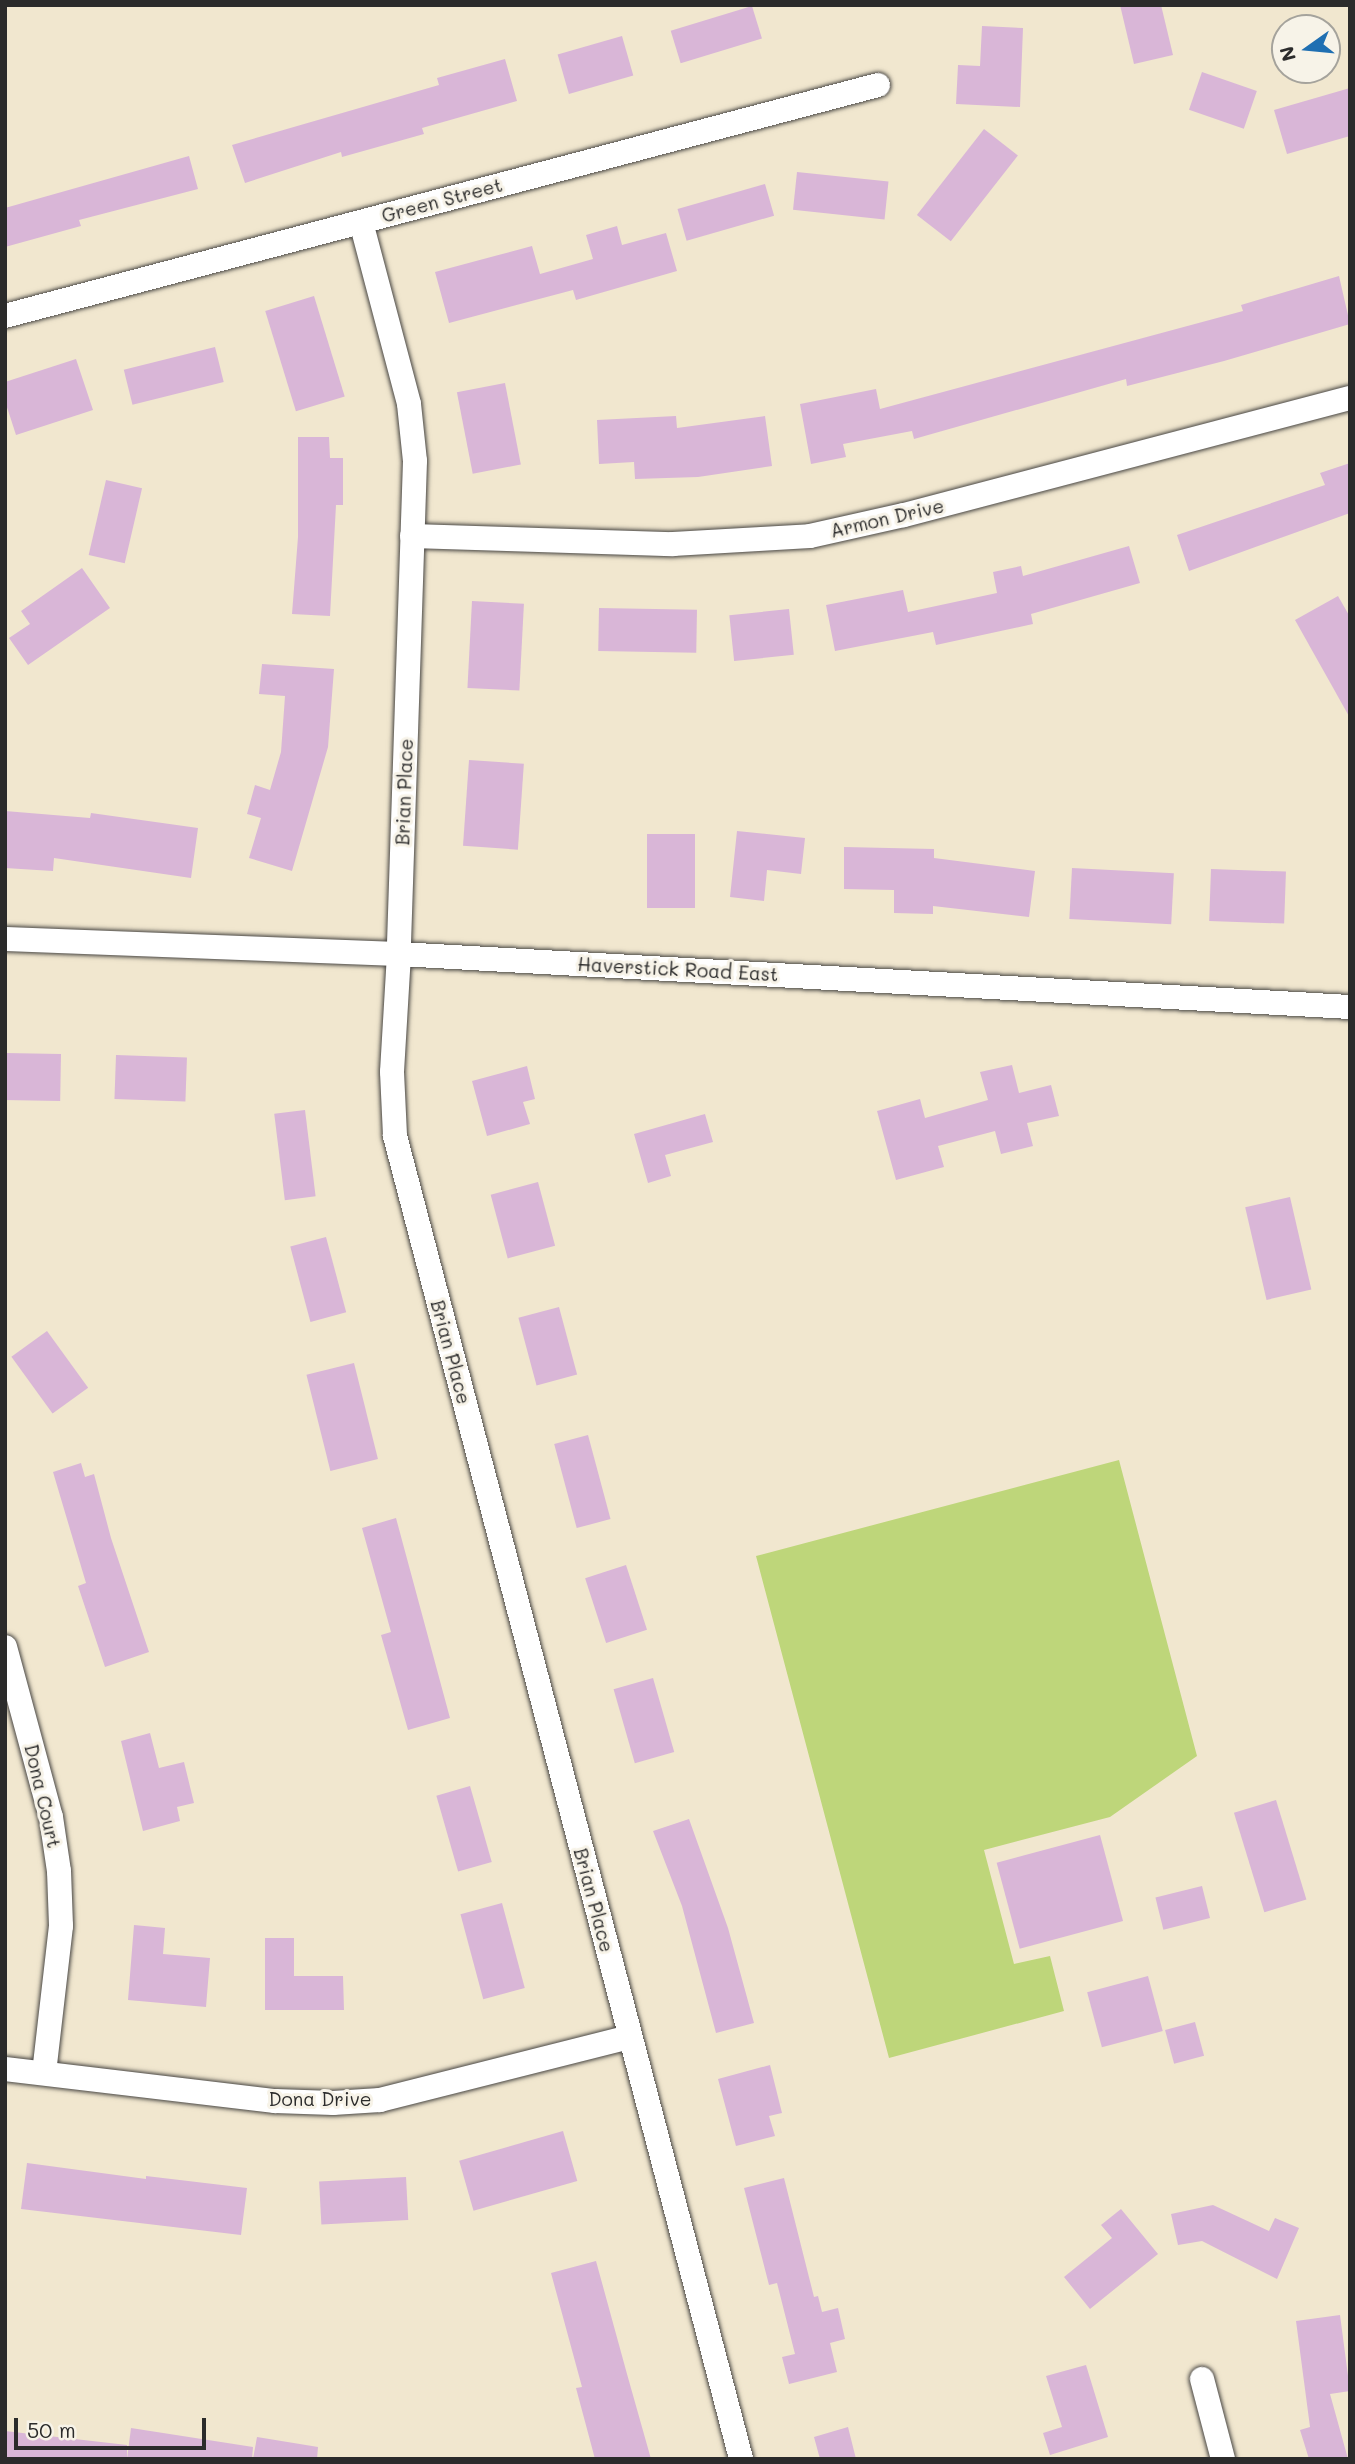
<!DOCTYPE html>
<html>
<head>
<meta charset="utf-8">
<style>
  body { margin:0 }
  #map { position:relative; width:1355px; height:2464px; overflow:hidden; background:#f1e7cf; font-family:Mali,sans-serif }
  div>[style] { position:absolute }
  [style*='--x'] { left:calc(var(--x)*1px); top:calc(var(--y)*1px); width:calc(var(--w)*1px); rotate:calc(var(--a)*1deg) }
  .green>* { inset:0; background:#bed67a }
  .building>* { inset:0; background:#d9b6d7; transform-origin:0 0 }
  .roads { filter:drop-shadow(0 0 2px #494744) drop-shadow(0 0 2px #494744) }
  .minor>* { height:24px; margin:-12px; padding:0 12px; transform-origin:12px; border-radius:12px; background:#fff }
  span { translate:-50% -50%; white-space:nowrap; text-align:center; line-height:1.15; -webkit-text-stroke:6px #f7f3e8; paint-order:stroke }
  .street-label { font-size:19px; color:#2b2b2b }
  .frame { position:absolute; inset:0; border:7px solid #2b2b2b; pointer-events:none }
  .north { position:absolute; left:1271px; top:14px; width:70px; height:70px; box-sizing:border-box; background:#f7f3e8; border:2px solid #a5a39c; border-radius:50%; rotate:255deg; font-size:19px; font-weight:700; line-height:28px; text-align:center; color:#2b2b2b }
  .north::after { content:''; display:block; margin:auto; width:24px; height:32px; background:#1f6fb2; clip-path:polygon(50% 0,100% 100%,50% 72%,0 100%) }
  .scale { position:absolute; left:14px; top:2418px; width:192px; height:32px; box-sizing:border-box; border:4px solid #2b2b2b; border-top:0; padding-left:9px; font-size:21px; line-height:24px; white-space:nowrap; color:#2b2b2b; -webkit-text-stroke:5px #f7f3e8; paint-order:stroke }
</style>
</head>
<body>
<div id="map">
  <div class="green">
    <div style="clip-path:polygon(1119px 1460px,1197px 1756px,1110px 1817px,984px 1850px,1014px 1964px,1050px 1956px,1064px 2011px,889px 2058px,756px 1556px)"></div>
  </div>
  <div class="building">
    <div style="clip-path:polygon(1120px 5px,1161px 5px,1173px 55px,1134px 64px)"></div>
    <div style="left:752px;top:6px;width:34px;height:85px;rotate:73deg"></div>
    <div style="clip-path:polygon(982px 26px,1023px 28px,1020px 107px,956px 104px,958px 65px,980px 66px)"></div>
    <div style="left:622px;top:36px;width:41px;height:67px;rotate:74deg"></div>
    <div style="clip-path:polygon(505px 59px,517px 101px,422px 128px,424px 134px,342px 157px,341px 152px,245px 183px,232px 145px,439px 85px,437px 78px)"></div>
    <div style="left:1202px;top:72px;width:58px;height:40px;rotate:19deg"></div>
    <div style="clip-path:polygon(1350px 88px,1350px 136px,1287px 154px,1274px 110px)"></div>
    <div style="left:984px;top:129px;width:43px;height:109px;rotate:38deg"></div>
    <div style="clip-path:polygon(189px 156px,198px 189px,79px 220px,81px 226px,5px 247px,5px 208px)"></div>
    <div style="left:797px;top:172px;width:92px;height:38px;rotate:6deg"></div>
    <div style="left:765px;top:184px;width:33px;height:91px;rotate:74deg"></div>
    <div style="clip-path:polygon(617px 226px,622px 245px,666px 233px,677px 271px,576px 300px,573px 290px,449px 323px,435px 272px,532px 246px,540px 274px,593px 259px,586px 235px)"></div>
    <div style="clip-path:polygon(1339px 276px,1350px 324px,1224px 361px,1127px 386px,1126px 379px,914px 439px,912px 431px,843px 444px,846px 457px,811px 464px,800px 404px,876px 389px,880px 409px,1243px 311px,1241px 305px)"></div>
    <div style="left:314px;top:296px;width:105px;height:51px;rotate:73deg"></div>
    <div style="left:215px;top:347px;width:36px;height:94px;rotate:76deg"></div>
    <div style="clip-path:polygon(76px 359px,93px 410px,16px 435px,5px 401px,5px 382px)"></div>
    <div style="left:505px;top:383px;width:83px;height:49px;rotate:79deg"></div>
    <div style="clip-path:polygon(676px 416px,677px 428px,765px 416px,772px 466px,698px 477px,635px 479px,634px 462px,599px 464px,597px 420px)"></div>
    <div style="clip-path:polygon(298px 437px,329px 437px,330px 458px,343px 458px,343px 505px,336px 505px,330px 616px,292px 614px,298px 537px)"></div>
    <div style="clip-path:polygon(1350px 463px,1350px 513px,1189px 571px,1177px 535px,1325px 485px,1320px 473px)"></div>
    <div style="left:106px;top:480px;width:37px;height:77px;rotate:13deg"></div>
    <div style="clip-path:polygon(1129px 546px,1140px 583px,1031px 614px,1033px 624px,936px 645px,933px 632px,835px 651px,826px 605px,903px 590px,908px 612px,997px 593px,993px 572px,1021px 566px,1023px 576px)"></div>
    <div style="clip-path:polygon(82px 568px,110px 608px,28px 665px,9px 638px,30px 624px,21px 611px)"></div>
    <div style="clip-path:polygon(1338px 596px,1350px 617px,1350px 718px,1295px 620px)"></div>
    <div style="left:472px;top:601px;width:52px;height:87px;rotate:3deg"></div>
    <div style="left:599px;top:608px;width:98px;height:43px;rotate:1deg"></div>
    <div style="left:789px;top:609px;width:46px;height:60px;rotate:84deg"></div>
    <div style="clip-path:polygon(262px 664px,334px 669px,328px 747px,292px 871px,249px 858px,261px 818px,247px 814px,255px 785px,270px 790px,281px 752px,285px 696px,259px 694px)"></div>
    <div style="left:469px;top:760px;width:55px;height:86px;rotate:4deg"></div>
    <div style="clip-path:polygon(5px 811px,90px 818px,91px 813px,198px 828px,191px 878px,54px 858px,53px 871px,5px 868px)"></div>
    <div style="clip-path:polygon(737px 831px,805px 838px,801px 874px,767px 870px,764px 901px,730px 897px)"></div>
    <div style="left:647px;top:834px;width:48px;height:74px"></div>
    <div style="clip-path:polygon(844px 847px,934px 849px,934px 858px,1035px 871px,1029px 917px,933px 906px,933px 914px,894px 913px,894px 890px,844px 889px)"></div>
    <div style="left:1072px;top:868px;width:102px;height:51px;rotate:3deg"></div>
    <div style="left:1211px;top:869px;width:75px;height:52px;rotate:2deg"></div>
    <div style="left:5px;top:1053px;width:56px;height:47px;rotate:1deg"></div>
    <div style="left:116px;top:1055px;width:71px;height:44px;rotate:2deg"></div>
    <div style="clip-path:polygon(1012px 1065px,1019px 1093px,1051px 1085px,1059px 1116px,1027px 1123px,1033px 1146px,1001px 1154px,995px 1131px,938px 1146px,944px 1167px,896px 1180px,877px 1111px,920px 1099px,925px 1118px,988px 1100px,980px 1072px)"></div>
    <div style="clip-path:polygon(527px 1066px,535px 1099px,523px 1102px,530px 1124px,487px 1136px,472px 1081px)"></div>
    <div style="left:305px;top:1110px;width:87px;height:31px;rotate:83deg"></div>
    <div style="clip-path:polygon(705px 1114px,713px 1142px,665px 1155px,671px 1176px,648px 1183px,634px 1134px)"></div>
    <div style="left:538px;top:1182px;width:66px;height:49px;rotate:75deg"></div>
    <div style="left:1290px;top:1197px;width:95px;height:46px;rotate:77deg"></div>
    <div style="left:326px;top:1237px;width:78px;height:37px;rotate:75deg"></div>
    <div style="left:559px;top:1307px;width:70px;height:42px;rotate:75deg"></div>
    <div style="left:47px;top:1331px;width:70px;height:44px;rotate:54deg"></div>
    <div style="left:354px;top:1363px;width:99px;height:49px;rotate:76deg"></div>
    <div style="left:588px;top:1435px;width:87px;height:35px;rotate:75deg"></div>
    <div style="clip-path:polygon(81px 1463px,85px 1477px,94px 1474px,111px 1538px,149px 1652px,105px 1667px,78px 1586px,86px 1583px,53px 1472px)"></div>
    <div style="clip-path:polygon(396px 1518px,450px 1718px,408px 1730px,381px 1635px,391px 1632px,362px 1528px)"></div>
    <div style="left:626px;top:1565px;width:68px;height:43px;rotate:72deg"></div>
    <div style="left:653px;top:1678px;width:77px;height:41px;rotate:74deg"></div>
    <div style="clip-path:polygon(150px 1733px,159px 1768px,184px 1762px,194px 1803px,177px 1807px,180px 1821px,143px 1831px,121px 1741px)"></div>
    <div style="left:470px;top:1786px;width:79px;height:35px;rotate:74deg"></div>
    <div style="left:1276px;top:1800px;width:104px;height:44px;rotate:73deg"></div>
    <div style="clip-path:polygon(689px 1819px,728px 1928px,754px 2023px,716px 2033px,682px 1906px,653px 1831px)"></div>
    <div style="left:1100px;top:1835px;width:89px;height:107px;rotate:75deg"></div>
    <div style="left:1202px;top:1886px;width:33px;height:48px;rotate:76deg"></div>
    <div style="left:502px;top:1903px;width:88px;height:43px;rotate:75deg"></div>
    <div style="clip-path:polygon(134px 1925px,165px 1928px,163px 1954px,210px 1958px,206px 2007px,128px 2000px)"></div>
    <div style="clip-path:polygon(265px 1938px,294px 1938px,294px 1976px,343px 1976px,344px 2010px,265px 2010px)"></div>
    <div style="left:1148px;top:1976px;width:57px;height:63px;rotate:75deg"></div>
    <div style="left:1195px;top:2022px;width:35px;height:31px;rotate:75deg"></div>
    <div style="clip-path:polygon(770px 2065px,782px 2113px,769px 2116px,775px 2136px,736px 2146px,718px 2079px)"></div>
    <div style="left:563px;top:2131px;width:52px;height:108px;rotate:74deg"></div>
    <div style="clip-path:polygon(27px 2163px,146px 2179px,146px 2176px,247px 2188px,241px 2235px,21px 2209px)"></div>
    <div style="left:406px;top:2177px;width:43px;height:87px;rotate:87deg"></div>
    <div style="clip-path:polygon(784px 2178px,814px 2297px,818px 2296px,822px 2312px,838px 2308px,845px 2339px,830px 2343px,837px 2372px,789px 2384px,782px 2357px,795px 2354px,777px 2283px,769px 2285px,744px 2188px)"></div>
    <div style="clip-path:polygon(1213px 2205px,1269px 2231px,1275px 2218px,1299px 2228px,1277px 2279px,1202px 2241px,1178px 2245px,1171px 2214px)"></div>
    <div style="clip-path:polygon(1121px 2209px,1158px 2254px,1090px 2309px,1064px 2277px,1112px 2238px,1101px 2225px)"></div>
    <div style="clip-path:polygon(596px 2261px,627px 2374px,651px 2459px,595px 2459px,576px 2388px,582px 2387px,551px 2273px)"></div>
    <div style="clip-path:polygon(1340px 2315px,1350px 2391px,1330px 2394px,1348px 2459px,1309px 2459px,1300px 2430px,1310px 2427px,1296px 2321px)"></div>
    <div style="clip-path:polygon(1086px 2365px,1108px 2437px,1050px 2455px,1043px 2433px,1062px 2427px,1046px 2376px)"></div>
    <div style="clip-path:polygon(848px 2427px,856px 2459px,820px 2459px,814px 2437px)"></div>
    <div style="clip-path:polygon(131px 2428px,253px 2447px,252px 2459px,127px 2459px)"></div>
    <div style="clip-path:polygon(5px 2431px,127px 2445px,127px 2459px,5px 2459px)"></div>
    <div style="clip-path:polygon(257px 2437px,318px 2447px,317px 2459px,253px 2459px)"></div>
  </div>
  <div class="roads">
    <div class="minor">
      <div style="--x:361;--y:222;--w:188;--a:75.2"></div>
      <div style="--x:409;--y:404;--w:57;--a:84"></div>
      <div style="--x:415;--y:461;--w:493;--a:91.9"></div>
      <div style="--x:399;--y:954;--w:118;--a:93.4"></div>
      <div style="--x:392;--y:1072;--w:64;--a:87.3"></div>
      <div style="--x:395;--y:1136;--w:1367;--a:75.34"></div>
      <div style="--x:5;--y:316;--w:903;--a:-14.82"></div>
      <div style="--x:412;--y:536;--w:261;--a:1.8"></div>
      <div style="--x:673;--y:544;--w:137;--a:-3.3"></div>
      <div style="--x:810;--y:536;--w:96;--a:-12.6"></div>
      <div style="--x:904;--y:515;--w:461;--a:-14.7"></div>
      <div style="--x:5;--y:939;--w:394;--a:2.2"></div>
      <div style="--x:399;--y:954;--w:952;--a:3.19"></div>
      <div style="--x:5;--y:1647;--w:176;--a:74.9"></div>
      <div style="--x:51;--y:1817;--w:55;--a:81.6"></div>
      <div style="--x:59;--y:1871;--w:55;--a:87.9"></div>
      <div style="--x:61;--y:1926;--w:148;--a:96.6"></div>
      <div style="--x:5;--y:2069;--w:272;--a:6.8"></div>
      <div style="--x:275;--y:2101;--w:58;--a:2"></div>
      <div style="--x:333;--y:2103;--w:47;--a:-3.7"></div>
      <div style="--x:380;--y:2100;--w:257;--a:-14.2"></div>
      <div style="--x:1202;--y:2379;--w:83;--a:75.3"></div>
    </div>
  </div>
  <div class="street-label">
    <span style="left:442px;top:200px;rotate:-15deg">Green Street</span>
    <span style="left:887px;top:518px;rotate:-13deg">Armon Drive</span>
    <span style="left:404px;top:792px;rotate:-88deg">Brian Place</span>
    <span style="left:678px;top:969px;rotate:3deg">Haverstick Road East</span>
    <span style="left:451px;top:1352px;rotate:75deg">Brian Place</span>
    <span style="left:43px;top:1796px;rotate:77deg">Dona Court</span>
    <span style="left:594px;top:1900px;rotate:75deg">Brian Place</span>
    <span style="left:320px;top:2099px">Dona Drive</span>
  </div>
  <div class="frame"></div>
  <div class="north">N</div>
  <div class="scale">50 m</div>
</div>
</body>
</html>
